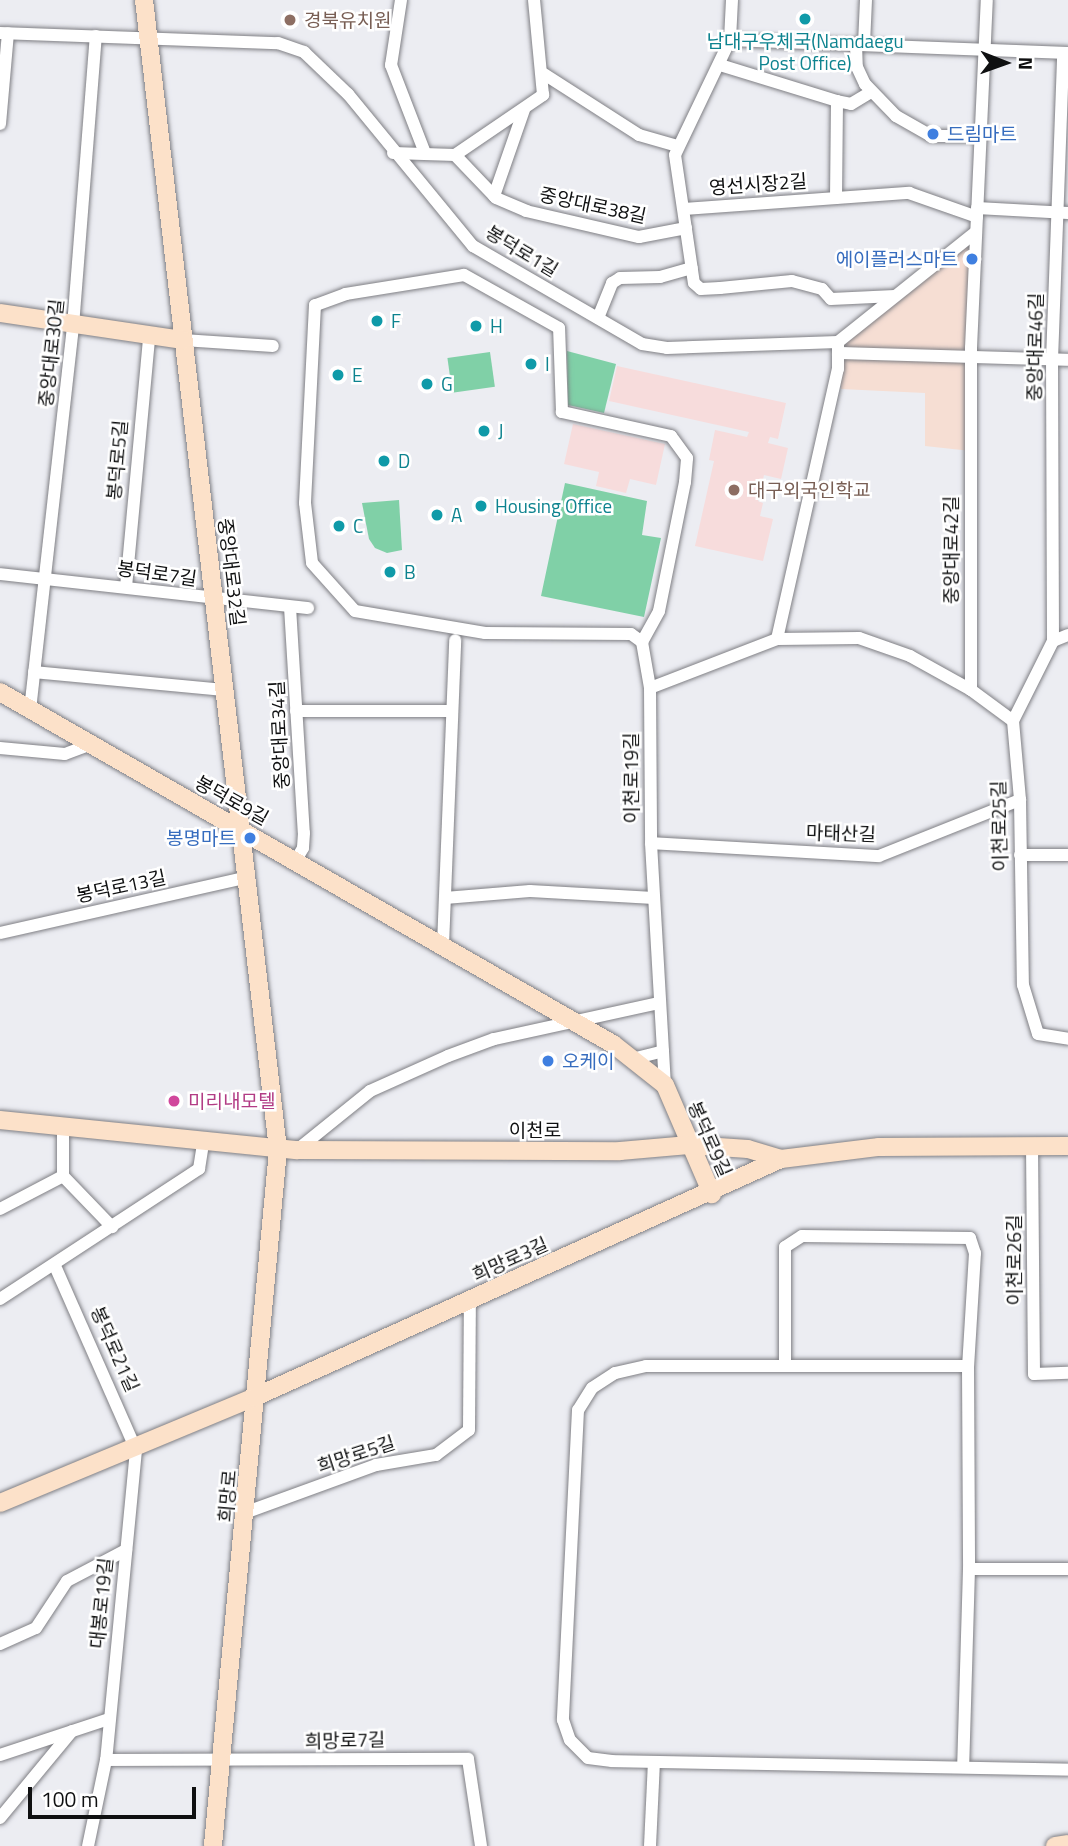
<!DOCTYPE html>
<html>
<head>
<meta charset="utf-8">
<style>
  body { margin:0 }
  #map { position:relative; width:1068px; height:1846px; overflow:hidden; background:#ecedf2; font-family:"Titillium Web","Noto Sans KR",sans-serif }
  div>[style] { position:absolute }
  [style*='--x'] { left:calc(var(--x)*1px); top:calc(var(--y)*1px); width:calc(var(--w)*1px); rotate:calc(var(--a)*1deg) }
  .commercial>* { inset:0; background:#f6ded3 }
  .education>* { inset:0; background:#f7dcdc }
  .green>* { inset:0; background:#80d0a7; transform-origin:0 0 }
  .roads { filter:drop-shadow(0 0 2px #7f7f84) drop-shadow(0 0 2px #7f7f84) }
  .street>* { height:12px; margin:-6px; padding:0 6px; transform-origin:6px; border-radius:6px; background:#fff }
  .secondary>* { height:18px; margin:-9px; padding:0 9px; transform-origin:9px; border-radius:9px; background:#fce1c9 }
  .dots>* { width:19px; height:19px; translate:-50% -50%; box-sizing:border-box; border:4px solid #fff; border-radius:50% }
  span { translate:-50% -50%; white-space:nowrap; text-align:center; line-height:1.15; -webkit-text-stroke:5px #fff; paint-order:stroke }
  .education-label { font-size:19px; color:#785e54 }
  .left { translate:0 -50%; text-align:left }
  .culture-label { font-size:19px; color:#0d838f }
  .shop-label { font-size:19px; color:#366cbe }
  .right { translate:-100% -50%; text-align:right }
  .street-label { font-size:19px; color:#0f1011 }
  .hotel-label { font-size:19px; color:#b23c85 }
  .north { position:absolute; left:970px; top:28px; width:70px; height:70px; -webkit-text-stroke:5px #fff; paint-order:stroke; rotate:91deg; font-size:19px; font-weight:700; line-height:28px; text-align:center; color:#0f1011 }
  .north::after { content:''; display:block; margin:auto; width:24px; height:32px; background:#0f1011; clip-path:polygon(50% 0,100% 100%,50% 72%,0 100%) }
  .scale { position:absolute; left:28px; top:1787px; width:168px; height:32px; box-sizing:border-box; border:4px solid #0f1011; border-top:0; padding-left:9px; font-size:21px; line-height:24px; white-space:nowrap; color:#0f1011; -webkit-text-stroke:5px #fff; paint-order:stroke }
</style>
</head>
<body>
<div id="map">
  <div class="commercial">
    <div style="clip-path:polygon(976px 232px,971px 451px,925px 446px,925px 393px,841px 389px,838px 342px)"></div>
  </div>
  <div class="education">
    <div style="clip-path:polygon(617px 366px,786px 403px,778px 439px,770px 437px,768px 443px,788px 448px,781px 479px,764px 475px,758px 501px,763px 503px,760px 516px,773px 519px,763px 561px,695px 546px,714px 461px,709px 460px,715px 430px,747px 437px,749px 432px,609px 401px)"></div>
    <div style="clip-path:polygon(573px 424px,665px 444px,656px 485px,630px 479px,626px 493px,596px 486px,599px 472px,564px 464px)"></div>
  </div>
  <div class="green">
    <div style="clip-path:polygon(567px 351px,616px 364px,604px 413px,568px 405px)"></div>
    <div style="left:490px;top:352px;width:35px;height:43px;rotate:82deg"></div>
    <div style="clip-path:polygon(565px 483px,647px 501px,642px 535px,661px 538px,644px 617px,541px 596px)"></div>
    <div style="clip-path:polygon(399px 500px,402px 550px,387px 553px,375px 548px,369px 539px,362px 503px)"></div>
  </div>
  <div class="roads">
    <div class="street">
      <div style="--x:401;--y:0;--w:66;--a:98.7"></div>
      <div style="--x:391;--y:65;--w:94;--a:68.9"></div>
      <div style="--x:732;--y:0;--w:40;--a:92.9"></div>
      <div style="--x:730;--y:40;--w:127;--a:115.6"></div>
      <div style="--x:675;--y:155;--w:129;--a:81.6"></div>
      <div style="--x:694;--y:283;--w:9;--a:41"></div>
      <div style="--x:701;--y:289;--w:19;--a:-3"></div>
      <div style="--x:720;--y:288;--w:72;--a:-5.6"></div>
      <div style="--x:792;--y:281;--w:31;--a:15"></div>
      <div style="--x:822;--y:289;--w:13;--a:48"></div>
      <div style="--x:831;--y:299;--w:64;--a:-2.7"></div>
      <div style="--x:0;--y:33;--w:278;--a:2.1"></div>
      <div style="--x:278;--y:43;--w:28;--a:19"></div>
      <div style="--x:304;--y:52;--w:61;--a:43.7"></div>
      <div style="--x:348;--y:94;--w:197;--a:50.6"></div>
      <div style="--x:473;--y:246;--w:195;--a:30.1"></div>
      <div style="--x:642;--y:344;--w:25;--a:9"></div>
      <div style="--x:667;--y:348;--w:171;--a:-2"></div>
      <div style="--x:838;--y:342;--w:176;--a:-38.6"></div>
      <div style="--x:730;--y:40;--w:338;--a:2.2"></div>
      <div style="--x:856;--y:44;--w:23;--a:88"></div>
      <div style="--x:857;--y:67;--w:19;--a:65"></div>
      <div style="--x:865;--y:84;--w:45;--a:45.9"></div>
      <div style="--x:896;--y:116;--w:40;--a:29.7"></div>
      <div style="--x:931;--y:136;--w:51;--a:0"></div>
      <div style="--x:864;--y:44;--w:44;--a:-87.4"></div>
      <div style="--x:720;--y:65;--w:122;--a:17.1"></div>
      <div style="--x:544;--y:74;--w:113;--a:32.7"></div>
      <div style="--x:639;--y:135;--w:40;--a:16"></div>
      <div style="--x:0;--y:124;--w:91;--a:-85"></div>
      <div style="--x:393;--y:153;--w:62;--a:1.8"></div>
      <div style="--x:455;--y:155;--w:59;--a:46.4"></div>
      <div style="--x:496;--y:198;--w:33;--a:23"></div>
      <div style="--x:526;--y:211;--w:116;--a:13"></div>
      <div style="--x:639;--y:237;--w:48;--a:-10.8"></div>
      <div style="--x:455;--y:155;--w:107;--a:-34.3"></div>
      <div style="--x:543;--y:95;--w:95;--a:-95.4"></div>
      <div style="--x:494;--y:196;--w:91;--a:-70.8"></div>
      <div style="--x:836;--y:198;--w:97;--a:-89.4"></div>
      <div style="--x:837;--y:101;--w:14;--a:12"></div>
      <div style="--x:851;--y:104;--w:23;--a:-31"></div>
      <div style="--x:977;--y:208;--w:91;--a:3.1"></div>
      <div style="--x:684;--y:209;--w:226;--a:-4.1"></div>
      <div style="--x:909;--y:193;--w:72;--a:19.4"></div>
      <div style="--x:598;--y:318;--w:38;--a:-68"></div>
      <div style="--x:612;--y:283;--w:9;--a:-32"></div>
      <div style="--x:620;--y:278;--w:40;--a:-1.4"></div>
      <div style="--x:660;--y:277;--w:33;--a:-16"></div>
      <div style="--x:183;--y:340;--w:90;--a:3.8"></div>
      <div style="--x:838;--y:353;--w:230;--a:1.7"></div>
      <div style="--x:0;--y:574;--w:310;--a:6.3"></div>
      <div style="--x:126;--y:587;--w:251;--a:-84.7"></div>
      <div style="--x:290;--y:607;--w:226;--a:86.5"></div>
      <div style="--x:304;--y:833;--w:15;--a:94"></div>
      <div style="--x:303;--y:848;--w:14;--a:120"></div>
      <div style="--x:1068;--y:635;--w:16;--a:158"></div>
      <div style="--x:1053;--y:641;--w:89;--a:116.6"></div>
      <div style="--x:1013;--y:721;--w:79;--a:84.9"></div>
      <div style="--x:1020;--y:800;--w:185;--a:89.1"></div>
      <div style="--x:1023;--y:985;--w:51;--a:73"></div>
      <div style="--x:1038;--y:1034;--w:30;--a:9"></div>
      <div style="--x:777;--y:639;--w:277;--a:-77.3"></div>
      <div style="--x:838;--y:369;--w:27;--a:-90"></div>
      <div style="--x:1053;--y:641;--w:281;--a:-90.2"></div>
      <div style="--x:1052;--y:360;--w:307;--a:-87.9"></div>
      <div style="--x:642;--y:642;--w:35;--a:-61"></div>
      <div style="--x:659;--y:611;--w:132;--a:-78.6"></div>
      <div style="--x:685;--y:482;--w:24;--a:-85"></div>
      <div style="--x:687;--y:458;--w:27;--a:-126"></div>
      <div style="--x:671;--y:436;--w:112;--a:-167.6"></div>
      <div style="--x:562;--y:412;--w:84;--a:-92"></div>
      <div style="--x:559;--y:328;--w:109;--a:-150.8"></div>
      <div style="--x:464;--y:275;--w:120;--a:170.9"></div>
      <div style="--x:346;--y:294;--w:33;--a:160"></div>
      <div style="--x:315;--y:305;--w:198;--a:92.9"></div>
      <div style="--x:305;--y:503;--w:60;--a:83.3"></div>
      <div style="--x:312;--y:563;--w:64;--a:48.1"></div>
      <div style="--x:355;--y:611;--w:132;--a:9.6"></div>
      <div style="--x:485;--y:633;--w:146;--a:0.4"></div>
      <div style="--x:631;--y:634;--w:14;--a:36"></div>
      <div style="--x:642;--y:642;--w:47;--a:80.1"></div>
      <div style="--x:650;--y:688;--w:155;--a:89.6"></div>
      <div style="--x:651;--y:843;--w:242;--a:86.7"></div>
      <div style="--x:34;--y:672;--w:193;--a:5.4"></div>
      <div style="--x:650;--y:688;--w:136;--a:-21.1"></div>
      <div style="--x:777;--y:639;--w:82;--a:-0.7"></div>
      <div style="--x:859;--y:638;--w:54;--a:19.4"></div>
      <div style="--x:910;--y:656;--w:70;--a:29.1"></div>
      <div style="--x:971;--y:690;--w:52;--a:36.4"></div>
      <div style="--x:971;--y:690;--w:342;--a:-90"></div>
      <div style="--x:971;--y:348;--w:348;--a:-87.4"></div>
      <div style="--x:30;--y:710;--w:386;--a:-83.6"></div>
      <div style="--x:73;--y:326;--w:291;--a:-85.5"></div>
      <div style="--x:296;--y:711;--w:156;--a:0"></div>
      <div style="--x:0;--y:748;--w:65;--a:5.3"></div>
      <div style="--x:65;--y:754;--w:25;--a:-21"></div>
      <div style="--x:651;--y:843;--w:228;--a:3.3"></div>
      <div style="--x:879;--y:856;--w:152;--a:-21.7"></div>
      <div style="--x:1020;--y:855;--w:48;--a:0"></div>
      <div style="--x:445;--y:898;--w:85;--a:-4.7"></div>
      <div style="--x:530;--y:891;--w:124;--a:3.2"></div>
      <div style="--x:0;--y:933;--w:255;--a:-12.7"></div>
      <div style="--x:443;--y:945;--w:305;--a:-87.7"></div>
      <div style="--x:632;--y:1059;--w:32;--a:-14"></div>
      <div style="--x:63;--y:1127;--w:49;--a:90"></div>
      <div style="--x:63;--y:1176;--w:71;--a:46.1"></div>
      <div style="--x:1032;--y:1145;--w:229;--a:89.5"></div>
      <div style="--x:1034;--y:1374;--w:34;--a:-2"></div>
      <div style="--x:297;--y:1150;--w:94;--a:-38.9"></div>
      <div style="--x:370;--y:1091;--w:85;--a:-24.2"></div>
      <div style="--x:448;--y:1056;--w:49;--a:-20.3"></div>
      <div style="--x:494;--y:1039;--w:169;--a:-12.3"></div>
      <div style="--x:0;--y:1209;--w:71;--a:-27.6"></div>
      <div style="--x:55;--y:1266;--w:201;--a:66.2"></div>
      <div style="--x:136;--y:1450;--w:311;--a:95.5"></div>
      <div style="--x:106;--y:1760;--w:88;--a:101.8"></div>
      <div style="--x:0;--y:1299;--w:238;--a:-33.2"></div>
      <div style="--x:199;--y:1169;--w:26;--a:-81"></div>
      <div style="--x:785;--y:1364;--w:117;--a:-90"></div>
      <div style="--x:785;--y:1247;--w:20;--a:-33"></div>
      <div style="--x:802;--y:1236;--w:168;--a:0.7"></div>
      <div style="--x:970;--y:1238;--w:16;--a:72"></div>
      <div style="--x:975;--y:1253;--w:113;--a:93.5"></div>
      <div style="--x:968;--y:1366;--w:203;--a:89.7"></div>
      <div style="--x:969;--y:1569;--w:198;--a:91.7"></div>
      <div style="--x:968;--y:1366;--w:322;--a:180"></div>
      <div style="--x:646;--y:1366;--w:32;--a:167"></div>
      <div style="--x:615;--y:1373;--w:27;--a:147"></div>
      <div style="--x:592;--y:1388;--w:26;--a:122"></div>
      <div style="--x:578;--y:1410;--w:310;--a:92.8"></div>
      <div style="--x:563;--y:1720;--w:21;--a:71"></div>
      <div style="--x:570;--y:1740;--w:25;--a:45"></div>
      <div style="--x:588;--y:1758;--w:24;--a:7"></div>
      <div style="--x:612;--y:1761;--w:456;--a:1.1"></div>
      <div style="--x:247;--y:1512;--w:137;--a:-20"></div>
      <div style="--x:376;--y:1465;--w:61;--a:-9.5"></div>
      <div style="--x:436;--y:1455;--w:41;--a:-37.1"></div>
      <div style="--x:469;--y:1430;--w:130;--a:-89.6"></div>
      <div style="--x:969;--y:1569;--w:99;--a:0"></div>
      <div style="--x:0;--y:1644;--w:39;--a:-24"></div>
      <div style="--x:36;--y:1628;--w:56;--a:-56.6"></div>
      <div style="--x:67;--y:1581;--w:67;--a:-27.7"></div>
      <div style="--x:0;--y:1755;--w:115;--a:-18.3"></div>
      <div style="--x:106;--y:1760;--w:362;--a:-0.2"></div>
      <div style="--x:468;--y:1759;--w:88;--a:81.5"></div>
      <div style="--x:0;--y:1818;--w:113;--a:-50.4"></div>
      <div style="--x:650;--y:1846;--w:84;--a:-87.3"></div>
    </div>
    <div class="secondary">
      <div style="--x:144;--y:0;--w:1158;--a:83.35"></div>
      <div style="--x:278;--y:1150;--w:699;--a:95.34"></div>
      <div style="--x:0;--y:313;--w:185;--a:8.4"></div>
      <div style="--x:0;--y:692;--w:707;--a:29.87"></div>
      <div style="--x:613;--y:1044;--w:66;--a:38.3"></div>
      <div style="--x:665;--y:1085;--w:119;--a:66.7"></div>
      <div style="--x:0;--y:1120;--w:299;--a:5.8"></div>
      <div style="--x:297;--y:1150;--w:323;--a:0.2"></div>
      <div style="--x:620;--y:1151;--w:69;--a:-5"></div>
      <div style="--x:689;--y:1145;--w:59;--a:3.9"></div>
      <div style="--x:748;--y:1149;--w:34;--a:17"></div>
      <div style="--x:781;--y:1159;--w:99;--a:-7"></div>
      <div style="--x:879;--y:1147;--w:189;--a:-0.3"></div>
      <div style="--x:0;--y:1503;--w:276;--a:-22.6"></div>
      <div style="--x:255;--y:1397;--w:577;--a:-24.35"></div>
      <div style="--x:1055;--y:1846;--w:13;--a:-9"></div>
    </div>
  </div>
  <div class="dots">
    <div style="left:805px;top:19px;background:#0f9aa8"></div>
    <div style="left:290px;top:20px;background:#8d6e63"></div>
    <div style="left:933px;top:134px;background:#3f7fe0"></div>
    <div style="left:972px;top:259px;background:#3f7fe0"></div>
    <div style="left:377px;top:321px;background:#0f9aa8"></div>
    <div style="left:476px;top:326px;background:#0f9aa8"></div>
    <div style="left:531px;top:364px;background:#0f9aa8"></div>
    <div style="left:338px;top:375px;background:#0f9aa8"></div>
    <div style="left:427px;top:384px;background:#0f9aa8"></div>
    <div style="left:484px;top:431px;background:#0f9aa8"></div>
    <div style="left:384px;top:461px;background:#0f9aa8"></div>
    <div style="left:734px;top:490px;background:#8d6e63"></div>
    <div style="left:481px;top:506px;background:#0f9aa8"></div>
    <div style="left:437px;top:515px;background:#0f9aa8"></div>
    <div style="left:339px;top:526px;background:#0f9aa8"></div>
    <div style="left:390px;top:572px;background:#0f9aa8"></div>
    <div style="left:250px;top:838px;background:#3f7fe0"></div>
    <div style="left:548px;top:1061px;background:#3f7fe0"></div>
    <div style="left:174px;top:1101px;background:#d1479c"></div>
  </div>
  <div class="education-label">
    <span class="left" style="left:304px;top:20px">경북유치원</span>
    <span class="left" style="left:748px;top:490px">대구외국인학교</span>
  </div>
  <div class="culture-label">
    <span style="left:805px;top:52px">남대구우체국(Namdaegu<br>Post Office)</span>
    <span class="left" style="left:391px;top:321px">F</span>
    <span class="left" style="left:490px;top:326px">H</span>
    <span class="left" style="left:545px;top:364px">I</span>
    <span class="left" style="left:352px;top:375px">E</span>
    <span class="left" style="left:441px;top:384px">G</span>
    <span class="left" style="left:498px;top:431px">J</span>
    <span class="left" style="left:398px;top:461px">D</span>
    <span class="left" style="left:495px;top:506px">Housing Office</span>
    <span class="left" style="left:451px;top:515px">A</span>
    <span class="left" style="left:353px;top:526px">C</span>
    <span class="left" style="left:404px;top:572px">B</span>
  </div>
  <div class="shop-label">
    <span class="left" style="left:947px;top:134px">드림마트</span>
    <span class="right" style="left:958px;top:259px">에이플러스마트</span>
    <span class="right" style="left:236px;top:838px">봉명마트</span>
    <span class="left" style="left:562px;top:1061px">오케이</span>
  </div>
  <div class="street-label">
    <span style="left:758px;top:184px;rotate:-4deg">영선시장2길</span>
    <span style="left:593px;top:205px;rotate:12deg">중앙대로38길</span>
    <span style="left:522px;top:251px;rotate:31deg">봉덕로1길</span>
    <span style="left:1035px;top:347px;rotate:-89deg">중앙대로46길</span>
    <span style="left:51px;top:353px;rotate:-84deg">중앙대로30길</span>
    <span style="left:117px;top:460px;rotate:-85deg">봉덕로5길</span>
    <span style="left:951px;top:550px;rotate:-90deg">중앙대로42길</span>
    <span style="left:232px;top:572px;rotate:83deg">중앙대로32길</span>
    <span style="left:157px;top:573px;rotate:8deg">봉덕로7길</span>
    <span style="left:279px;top:735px;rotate:-93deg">중앙대로34길</span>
    <span style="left:631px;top:778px;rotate:-90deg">이천로19길</span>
    <span style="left:232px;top:800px;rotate:29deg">봉덕로9길</span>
    <span style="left:999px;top:826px;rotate:-91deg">이천로25길</span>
    <span style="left:841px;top:833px;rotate:2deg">마태산길</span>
    <span style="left:121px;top:886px;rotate:-12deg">봉덕로13길</span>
    <span style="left:535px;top:1130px">이천로</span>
    <span style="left:710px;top:1139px;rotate:66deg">봉덕로9길</span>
    <span style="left:510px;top:1259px;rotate:-24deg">희망로3길</span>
    <span style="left:1014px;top:1260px;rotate:-90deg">이천로26길</span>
    <span style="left:115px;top:1349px;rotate:66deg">봉덕로21길</span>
    <span style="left:356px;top:1454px;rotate:-18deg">희망로5길</span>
    <span style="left:227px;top:1496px;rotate:-85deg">희망로</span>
    <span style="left:101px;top:1603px;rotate:-84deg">대봉로19길</span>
    <span style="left:345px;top:1740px;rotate:-1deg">희망로7길</span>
  </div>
  <div class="hotel-label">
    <span class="left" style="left:188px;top:1101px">미리내모텔</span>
  </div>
  <div class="north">N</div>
  <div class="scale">100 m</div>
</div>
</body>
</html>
